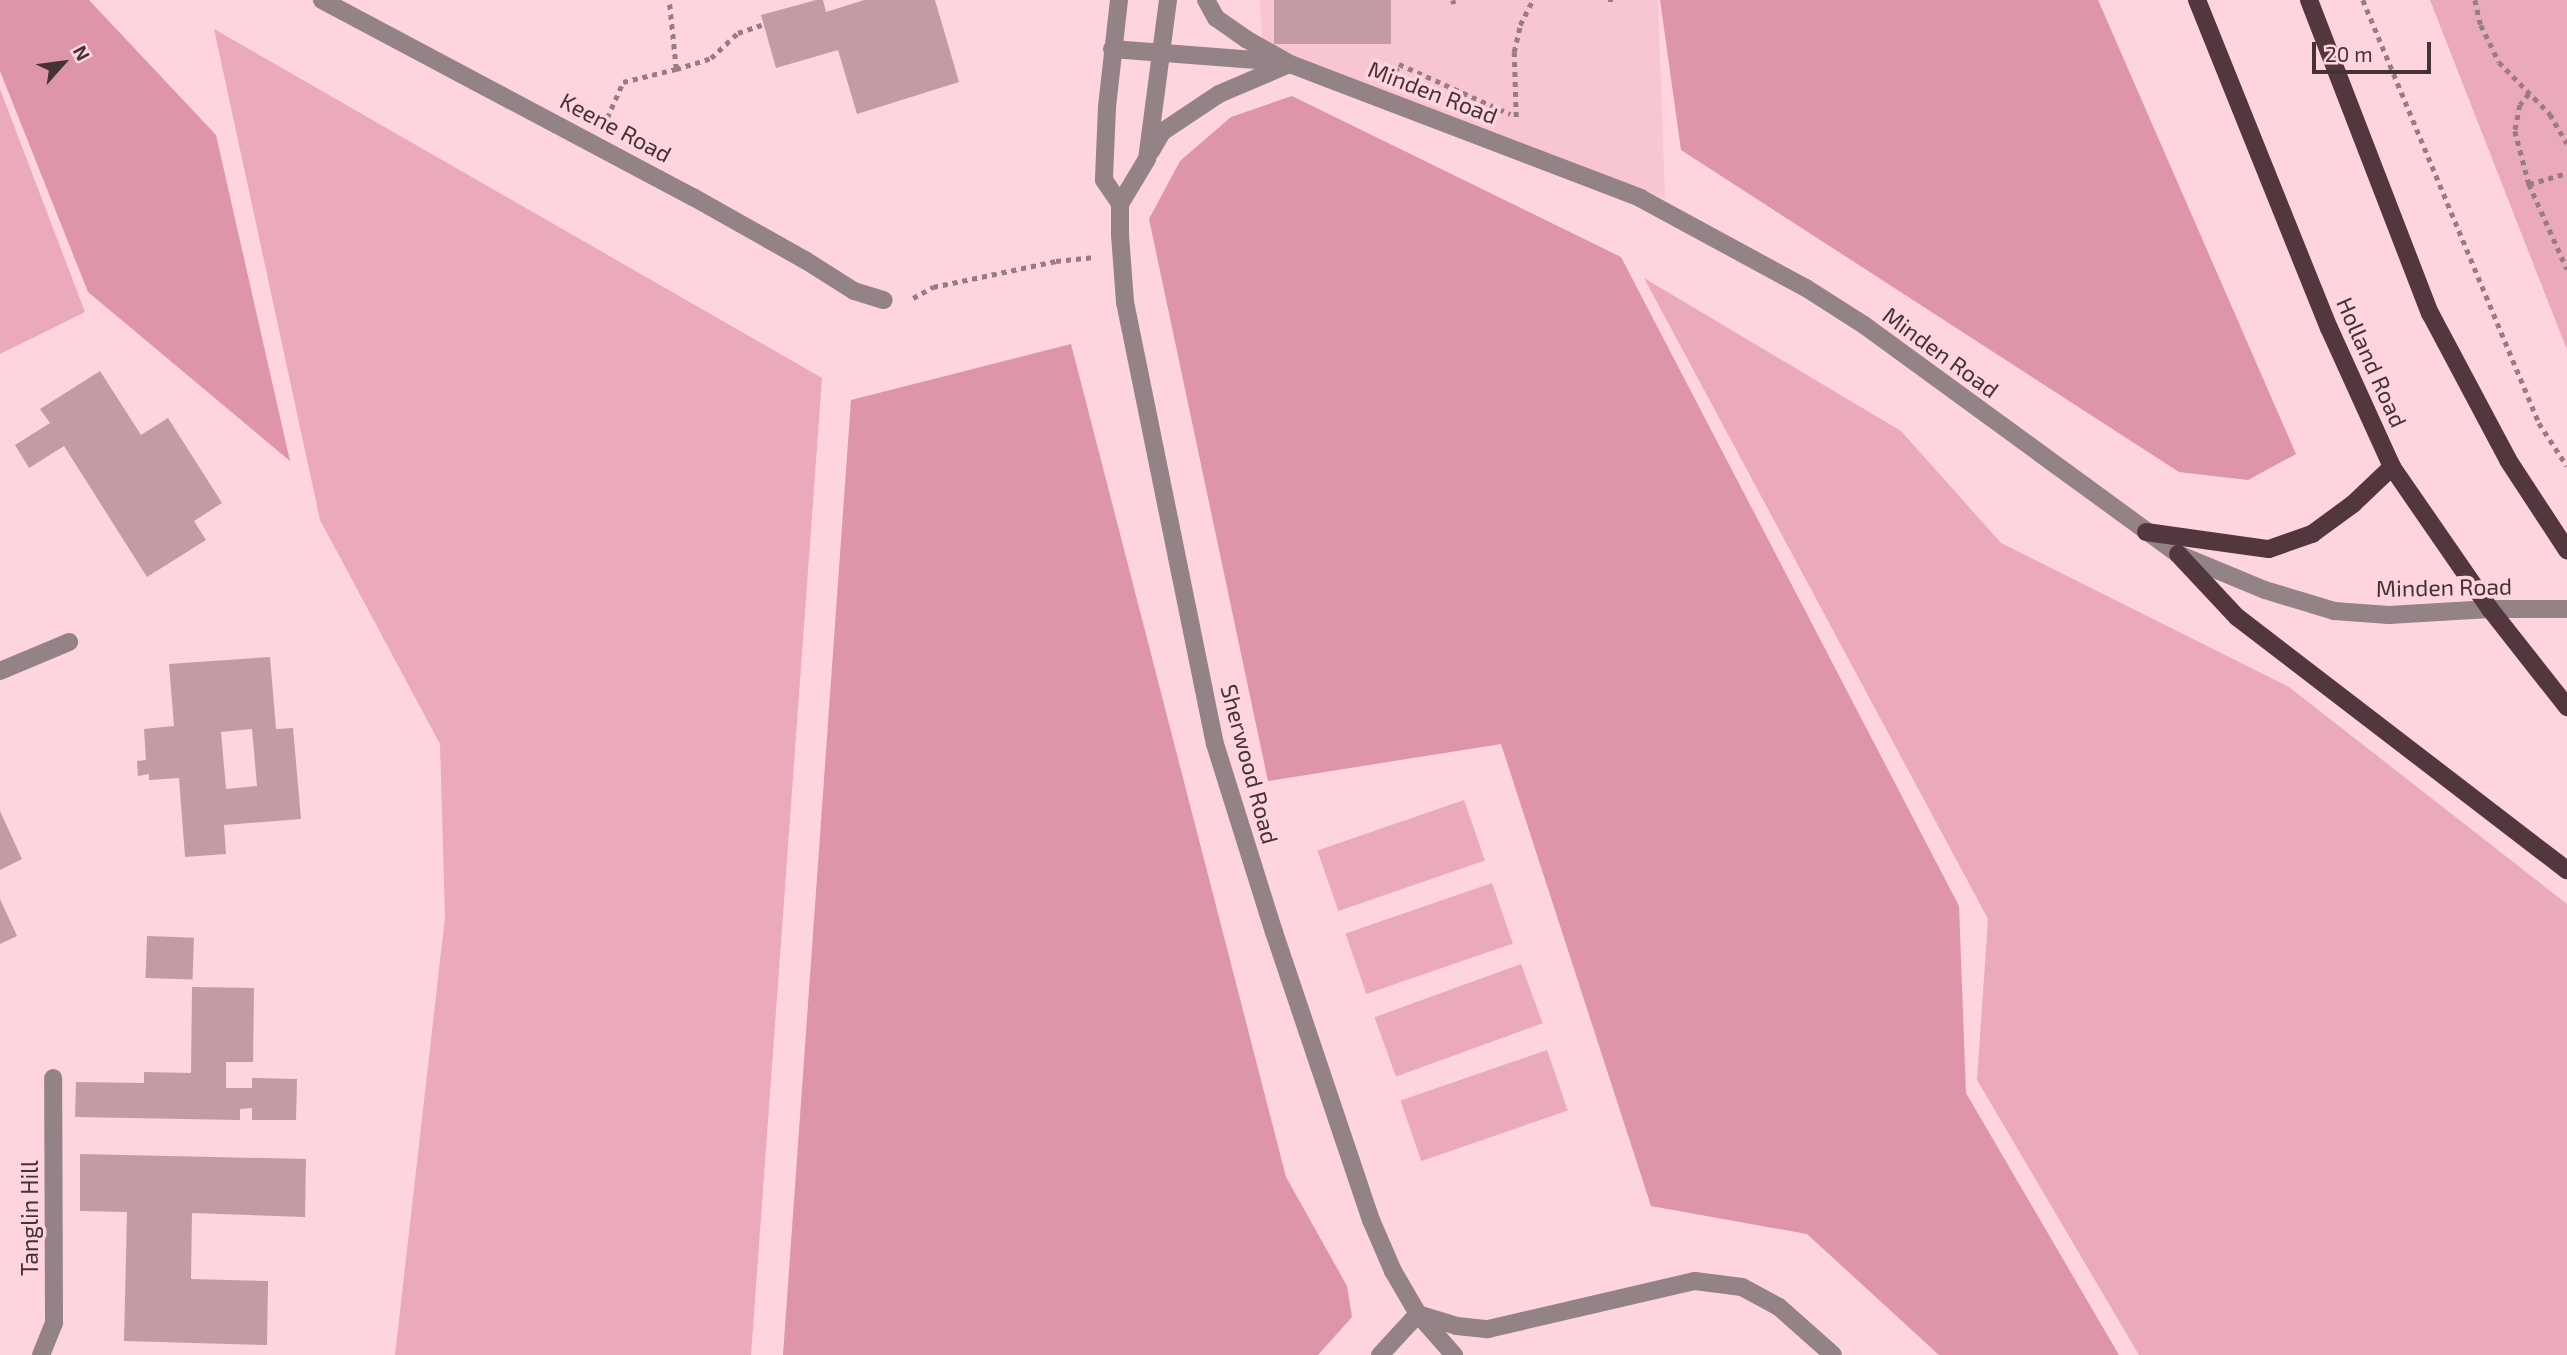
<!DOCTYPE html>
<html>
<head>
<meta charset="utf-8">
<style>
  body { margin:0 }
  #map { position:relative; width:2567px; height:1355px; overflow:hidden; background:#fed4de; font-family:"Exo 2",sans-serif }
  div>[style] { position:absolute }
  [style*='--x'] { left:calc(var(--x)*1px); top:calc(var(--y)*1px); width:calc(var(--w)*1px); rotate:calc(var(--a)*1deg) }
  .built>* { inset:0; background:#f8c6d2 }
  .green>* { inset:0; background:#ebaaba; transform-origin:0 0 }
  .forest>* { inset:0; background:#df95a8 }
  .building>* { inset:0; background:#c39ba5; transform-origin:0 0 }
  .path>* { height:4.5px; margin-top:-2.25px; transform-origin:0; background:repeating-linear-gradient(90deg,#987c83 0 5px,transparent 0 10px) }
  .minor>* { height:18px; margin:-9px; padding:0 9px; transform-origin:9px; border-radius:9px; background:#938286 }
  .major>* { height:18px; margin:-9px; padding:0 9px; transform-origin:9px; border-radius:9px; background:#53373e }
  span { translate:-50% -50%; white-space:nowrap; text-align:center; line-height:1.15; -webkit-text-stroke:7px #fed4de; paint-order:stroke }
  .street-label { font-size:23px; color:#433337 }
  .north { position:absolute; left:28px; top:28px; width:70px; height:70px; -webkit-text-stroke:5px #fed4de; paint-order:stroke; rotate:62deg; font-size:19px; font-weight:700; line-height:28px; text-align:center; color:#433337 }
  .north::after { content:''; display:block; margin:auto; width:24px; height:32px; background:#433337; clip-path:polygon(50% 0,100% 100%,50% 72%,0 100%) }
  .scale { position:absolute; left:2312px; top:42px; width:119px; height:32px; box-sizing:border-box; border:4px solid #433337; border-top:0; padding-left:9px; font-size:21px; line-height:24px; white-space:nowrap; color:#433337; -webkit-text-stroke:5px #fed4de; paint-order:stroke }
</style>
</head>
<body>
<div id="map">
  <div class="built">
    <div style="clip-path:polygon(1260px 0,1658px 0,1665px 199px,1281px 52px,1262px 42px)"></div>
  </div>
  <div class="green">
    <div style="clip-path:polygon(2430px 0,2567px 0,2567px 350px)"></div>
    <div style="clip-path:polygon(214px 29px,822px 378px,751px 1355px,395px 1355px,445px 917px,440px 744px,320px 520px)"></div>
    <div style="clip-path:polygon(0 89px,85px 312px,0 354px)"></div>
    <div style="clip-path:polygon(1644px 278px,1901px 431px,2001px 543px,2289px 687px,2567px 904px,2567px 1355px,2139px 1355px,1977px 1080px,1988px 919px)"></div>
    <div style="left:1464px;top:800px;width:64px;height:155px;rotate:71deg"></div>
    <div style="left:1492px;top:883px;width:64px;height:155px;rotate:71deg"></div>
    <div style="left:1521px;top:964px;width:63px;height:156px;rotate:70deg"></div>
    <div style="left:1547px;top:1050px;width:64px;height:155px;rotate:71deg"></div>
  </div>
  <div class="forest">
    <div style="clip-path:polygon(0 0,89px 0,216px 135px,290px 461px,88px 292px,0 71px)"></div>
    <div style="clip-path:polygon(1660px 0,2098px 0,2296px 454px,2248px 480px,2179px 472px,1681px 150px)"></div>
    <div style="clip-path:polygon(1292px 96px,1621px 257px,1959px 906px,1966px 1093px,2119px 1355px,1939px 1355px,1807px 1234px,1651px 1206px,1501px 744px,1268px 781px,1149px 219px,1180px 161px,1231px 117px)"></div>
    <div style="clip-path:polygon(1071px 344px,1286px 1177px,1347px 1286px,1352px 1317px,1318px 1355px,783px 1355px,851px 400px)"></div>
  </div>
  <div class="building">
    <div style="clip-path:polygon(816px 0,823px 0,826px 12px,864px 0,935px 0,959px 82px,857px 114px,838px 50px,776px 68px,761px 15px)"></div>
    <div style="left:1274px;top:0;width:117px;height:44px"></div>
    <div style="clip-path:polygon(100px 371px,141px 435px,168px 418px,222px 503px,194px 521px,206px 540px,147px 577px,64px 446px,29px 468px,15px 445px,50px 423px,40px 409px)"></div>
    <div style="clip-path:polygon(evenodd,270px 657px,276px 729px,293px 728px,301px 819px,224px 825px,226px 854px,185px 857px,179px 778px,149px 780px,149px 774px,138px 776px,137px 761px,146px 760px,144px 729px,174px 726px,169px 664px,270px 657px,252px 729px,257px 786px,226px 789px,221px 732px,252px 729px)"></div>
    <div style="clip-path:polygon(0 811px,22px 859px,0 870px)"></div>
    <div style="clip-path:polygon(0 899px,17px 936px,0 944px)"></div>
    <div style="left:147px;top:936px;width:47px;height:42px;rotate:2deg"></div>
    <div style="clip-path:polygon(192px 987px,254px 988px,253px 1062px,226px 1062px,226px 1088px,252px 1088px,252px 1078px,297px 1079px,296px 1120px,252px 1120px,252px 1108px,240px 1109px,240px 1120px,75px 1117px,76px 1082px,144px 1083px,144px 1072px,191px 1073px)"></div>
    <div style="clip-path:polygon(80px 1154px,306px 1159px,305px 1217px,192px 1213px,191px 1279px,268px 1281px,267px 1345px,124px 1341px,127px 1212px,80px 1211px)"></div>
  </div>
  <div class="path">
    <div style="--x:1453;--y:0;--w:4;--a:76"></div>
    <div style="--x:1608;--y:0;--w:6;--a:0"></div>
    <div style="--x:2363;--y:0;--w:458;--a:67.4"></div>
    <div style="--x:2539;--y:423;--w:51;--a:56.9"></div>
    <div style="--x:2475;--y:0;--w:26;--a:77"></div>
    <div style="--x:2481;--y:25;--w:41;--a:64.1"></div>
    <div style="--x:2499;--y:62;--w:73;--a:45.6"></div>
    <div style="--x:2550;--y:114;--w:34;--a:60"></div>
    <div style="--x:676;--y:69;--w:37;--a:-17"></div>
    <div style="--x:711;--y:58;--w:37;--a:-43"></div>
    <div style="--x:738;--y:33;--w:28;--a:-19"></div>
    <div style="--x:1395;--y:72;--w:9;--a:-63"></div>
    <div style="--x:1399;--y:64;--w:122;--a:24.2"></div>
    <div style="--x:2529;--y:94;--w:14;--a:129"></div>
    <div style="--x:2520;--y:105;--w:26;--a:101"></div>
    <div style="--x:2515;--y:131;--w:55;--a:75.2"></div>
    <div style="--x:2529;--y:184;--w:93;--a:65.9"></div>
    <div style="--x:1516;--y:117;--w:65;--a:-91.8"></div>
    <div style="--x:1514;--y:52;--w:28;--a:-77"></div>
    <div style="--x:1520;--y:25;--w:28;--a:-63"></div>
    <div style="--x:607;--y:118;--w:39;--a:-66"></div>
    <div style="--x:623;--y:82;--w:55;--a:-13.8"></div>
    <div style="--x:676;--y:69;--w:69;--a:-95.8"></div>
    <div style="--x:2529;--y:184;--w:40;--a:-16"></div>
    <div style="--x:913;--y:298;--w:23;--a:-29"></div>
    <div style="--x:933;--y:287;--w:126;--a:-11.9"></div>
    <div style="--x:1056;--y:261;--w:39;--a:-6"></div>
  </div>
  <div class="minor">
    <div style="--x:322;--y:0;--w:420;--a:28"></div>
    <div style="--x:693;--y:197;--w:129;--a:29.4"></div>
    <div style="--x:805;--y:260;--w:58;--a:32.3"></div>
    <div style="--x:854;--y:291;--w:31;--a:17"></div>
    <div style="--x:1119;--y:0;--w:108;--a:96.4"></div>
    <div style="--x:1107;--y:107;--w:73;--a:92.4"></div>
    <div style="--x:1104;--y:180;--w:29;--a:56"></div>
    <div style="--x:1168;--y:0;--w:160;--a:97.5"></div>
    <div style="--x:1147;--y:159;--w:52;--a:121"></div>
    <div style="--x:1120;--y:204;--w:31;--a:90"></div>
    <div style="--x:1120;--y:235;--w:67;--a:85.7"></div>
    <div style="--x:1125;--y:302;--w:451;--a:78.5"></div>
    <div style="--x:1215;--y:744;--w:197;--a:72.6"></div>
    <div style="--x:1274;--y:932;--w:304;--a:71.4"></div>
    <div style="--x:1371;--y:1220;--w:56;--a:66.7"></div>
    <div style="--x:1393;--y:1271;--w:50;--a:59.8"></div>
    <div style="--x:1418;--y:1314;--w:55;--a:48.7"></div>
    <div style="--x:1206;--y:0;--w:21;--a:61"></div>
    <div style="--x:1216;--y:18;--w:37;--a:35"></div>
    <div style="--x:1246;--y:39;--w:51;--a:29.6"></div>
    <div style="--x:1290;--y:64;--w:375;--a:20.9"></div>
    <div style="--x:1640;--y:198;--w:189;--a:28.5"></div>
    <div style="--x:1806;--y:288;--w:69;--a:32.5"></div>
    <div style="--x:1864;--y:325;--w:389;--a:36.1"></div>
    <div style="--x:2178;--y:554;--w:94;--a:22.5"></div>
    <div style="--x:2265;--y:590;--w:72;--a:16.9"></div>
    <div style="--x:2334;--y:611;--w:55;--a:4.2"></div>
    <div style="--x:2389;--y:615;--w:101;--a:-3.4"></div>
    <div style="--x:2490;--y:609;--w:77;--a:0"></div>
    <div style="--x:1112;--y:49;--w:169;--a:4.4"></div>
    <div style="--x:1151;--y:151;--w:22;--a:-60"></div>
    <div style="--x:1162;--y:132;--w:69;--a:-33.7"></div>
    <div style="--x:1219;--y:94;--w:74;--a:-23.1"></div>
    <div style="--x:0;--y:671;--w:75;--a:-22.8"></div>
    <div style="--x:1418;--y:1314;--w:41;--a:17.1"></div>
    <div style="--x:1457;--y:1326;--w:31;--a:6"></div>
    <div style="--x:1488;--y:1329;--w:212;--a:-13.1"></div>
    <div style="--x:1695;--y:1281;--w:47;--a:7.3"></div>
    <div style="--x:1742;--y:1287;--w:42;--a:28.4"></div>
    <div style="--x:1779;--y:1307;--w:72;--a:41.6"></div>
    <div style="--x:41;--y:1355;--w:35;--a:-68"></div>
    <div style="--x:54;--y:1323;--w:245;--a:-90.2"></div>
    <div style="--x:1380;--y:1355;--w:56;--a:-47.2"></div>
  </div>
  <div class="major">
    <div style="--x:2197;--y:0;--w:354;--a:68.1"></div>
    <div style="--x:2329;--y:328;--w:153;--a:65.6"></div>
    <div style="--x:2392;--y:467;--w:173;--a:55.4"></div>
    <div style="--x:2490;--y:609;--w:125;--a:51.8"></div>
    <div style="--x:2309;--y:0;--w:336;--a:68.9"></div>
    <div style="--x:2430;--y:313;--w:166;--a:62"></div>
    <div style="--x:2508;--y:460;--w:108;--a:56.8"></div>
    <div style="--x:2146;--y:532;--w:124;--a:7.9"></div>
    <div style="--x:2269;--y:549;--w:46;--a:-19.2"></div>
    <div style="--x:2312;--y:534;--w:51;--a:-36.2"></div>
    <div style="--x:2353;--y:504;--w:54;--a:-43.5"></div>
    <div style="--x:2178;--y:554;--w:86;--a:46.9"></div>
    <div style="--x:2237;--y:617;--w:416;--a:37.5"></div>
  </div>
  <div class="street-label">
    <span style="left:1433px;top:92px;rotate:21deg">Minden Road</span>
    <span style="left:616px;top:127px;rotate:28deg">Keene Road</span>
    <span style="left:1941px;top:352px;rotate:36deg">Minden Road</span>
    <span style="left:2372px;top:362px;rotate:66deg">Holland Road</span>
    <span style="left:2444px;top:587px;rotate:-1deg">Minden Road</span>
    <span style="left:1250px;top:764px;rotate:75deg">Sherwood Road</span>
    <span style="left:29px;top:1218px;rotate:-90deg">Tanglin Hill</span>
  </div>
  <div class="north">N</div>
  <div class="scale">20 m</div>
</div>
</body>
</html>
